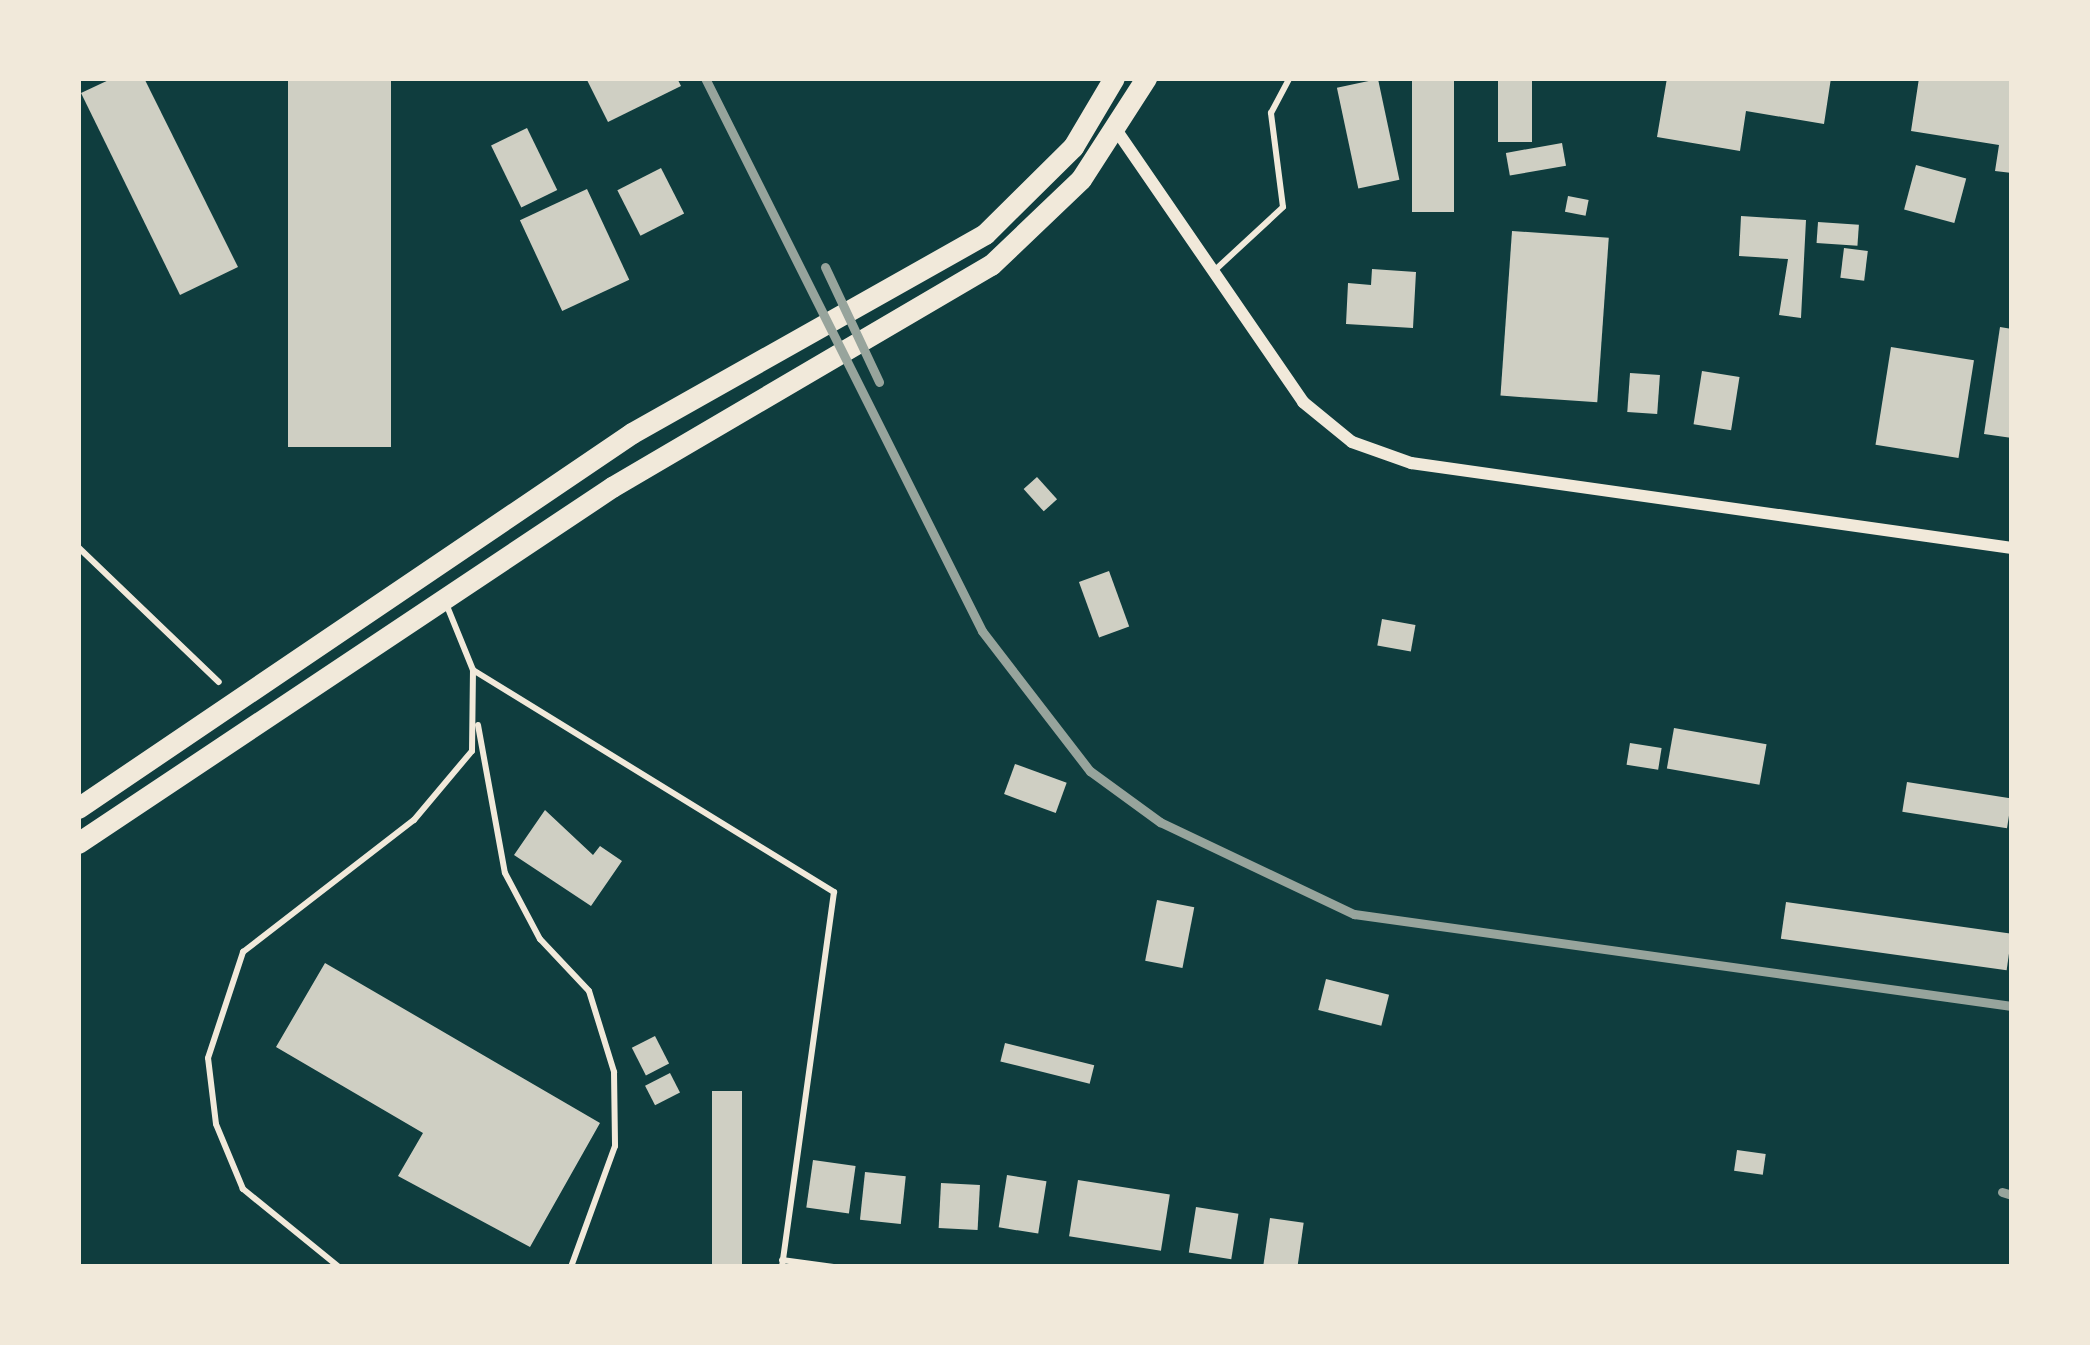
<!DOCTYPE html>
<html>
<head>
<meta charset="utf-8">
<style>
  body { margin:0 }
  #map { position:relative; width:2090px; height:1345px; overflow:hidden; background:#0f3d3e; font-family:Lato,sans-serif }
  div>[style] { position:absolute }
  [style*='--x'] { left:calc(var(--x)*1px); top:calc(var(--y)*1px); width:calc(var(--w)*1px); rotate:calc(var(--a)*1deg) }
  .building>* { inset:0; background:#cfcfc3; transform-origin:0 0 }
  .path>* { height:6px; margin:-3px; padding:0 3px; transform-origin:3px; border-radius:3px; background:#f1e9da }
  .service>* { height:6px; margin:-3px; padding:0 3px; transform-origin:3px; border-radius:3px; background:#f1e9da }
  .minor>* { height:12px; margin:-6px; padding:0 6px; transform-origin:6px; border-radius:6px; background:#f1e9da }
  .trunk>* { height:21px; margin:-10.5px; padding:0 10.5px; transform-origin:10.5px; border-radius:10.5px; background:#f1e9da }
  .rail>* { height:9px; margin:-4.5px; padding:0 4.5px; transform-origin:4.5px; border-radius:4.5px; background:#97a49c }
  span { translate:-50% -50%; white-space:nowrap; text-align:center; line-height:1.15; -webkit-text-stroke:9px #f1e9da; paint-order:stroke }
  .frame { position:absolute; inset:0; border:81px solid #f1e9da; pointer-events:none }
</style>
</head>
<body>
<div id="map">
  <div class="building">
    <div style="clip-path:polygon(113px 78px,144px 78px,238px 267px,180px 295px,81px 93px)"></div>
    <div style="left:288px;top:78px;width:103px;height:369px"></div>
    <div style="clip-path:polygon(586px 78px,677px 78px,681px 86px,608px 122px)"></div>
    <div style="left:1412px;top:78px;width:42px;height:134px"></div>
    <div style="left:1498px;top:78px;width:34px;height:64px"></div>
    <div style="clip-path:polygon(1667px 78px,1831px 78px,1824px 124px,1746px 111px,1740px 151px,1657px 137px)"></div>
    <div style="clip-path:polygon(1919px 78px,2012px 78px,2012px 173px,1995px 171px,1999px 145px,1911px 131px)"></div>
    <div style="left:1378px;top:79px;width:103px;height:42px;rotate:78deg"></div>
    <div style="left:527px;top:128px;width:69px;height:40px;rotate:64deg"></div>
    <div style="left:1562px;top:143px;width:23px;height:57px;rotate:80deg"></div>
    <div style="left:1916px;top:165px;width:52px;height:46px;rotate:15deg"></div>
    <div style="left:661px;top:168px;width:51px;height:49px;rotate:63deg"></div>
    <div style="left:587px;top:189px;width:100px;height:74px;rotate:65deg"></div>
    <div style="left:1568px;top:196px;width:21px;height:16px;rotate:11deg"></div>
    <div style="clip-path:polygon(1741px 216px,1806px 220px,1801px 318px,1779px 315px,1788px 259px,1739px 256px)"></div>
    <div style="left:1818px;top:222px;width:41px;height:21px;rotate:4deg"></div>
    <div style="left:1512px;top:231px;width:97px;height:165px;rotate:4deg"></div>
    <div style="left:1844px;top:248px;width:24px;height:30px;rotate:7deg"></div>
    <div style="clip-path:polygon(1372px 269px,1416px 272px,1413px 328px,1346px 324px,1348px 283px,1371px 285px)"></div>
    <div style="clip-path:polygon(2000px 327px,2012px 329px,2012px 438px,1984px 434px)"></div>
    <div style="left:1891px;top:347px;width:84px;height:99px;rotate:9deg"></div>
    <div style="left:1702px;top:371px;width:38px;height:54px;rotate:9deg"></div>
    <div style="left:1630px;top:373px;width:30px;height:39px;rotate:4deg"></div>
    <div style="left:1037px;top:477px;width:30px;height:18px;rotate:48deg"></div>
    <div style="left:1109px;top:571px;width:59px;height:32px;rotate:70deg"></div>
    <div style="left:1382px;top:619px;width:34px;height:27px;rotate:10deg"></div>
    <div style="left:1674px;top:728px;width:94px;height:41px;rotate:10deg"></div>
    <div style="left:1630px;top:743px;width:32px;height:22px;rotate:9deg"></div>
    <div style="left:1015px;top:764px;width:55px;height:32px;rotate:20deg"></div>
    <div style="left:1907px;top:782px;width:106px;height:30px;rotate:9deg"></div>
    <div style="clip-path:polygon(545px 810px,593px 855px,600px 846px,622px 861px,591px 906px,514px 855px)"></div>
    <div style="left:1157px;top:900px;width:38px;height:62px;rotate:11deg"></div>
    <div style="left:1786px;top:902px;width:228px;height:37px;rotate:8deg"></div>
    <div style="clip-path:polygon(325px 963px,600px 1123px,530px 1247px,398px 1176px,423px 1133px,276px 1047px)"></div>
    <div style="left:1326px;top:979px;width:65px;height:32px;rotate:14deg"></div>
    <div style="left:655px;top:1036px;width:31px;height:26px;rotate:63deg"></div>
    <div style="left:1005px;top:1043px;width:92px;height:19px;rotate:14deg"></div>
    <div style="left:670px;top:1073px;width:22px;height:28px;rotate:63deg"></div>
    <div style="left:712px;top:1091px;width:30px;height:176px"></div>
    <div style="left:1737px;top:1150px;width:29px;height:21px;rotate:8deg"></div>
    <div style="left:813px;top:1160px;width:43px;height:48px;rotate:8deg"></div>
    <div style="left:865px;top:1172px;width:41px;height:48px;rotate:6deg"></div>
    <div style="left:1007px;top:1175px;width:40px;height:53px;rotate:9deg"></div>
    <div style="left:1078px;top:1180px;width:93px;height:57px;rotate:9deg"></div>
    <div style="left:941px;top:1183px;width:39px;height:45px;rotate:3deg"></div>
    <div style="left:1196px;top:1207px;width:43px;height:46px;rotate:9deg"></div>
    <div style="left:1270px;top:1218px;width:34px;height:49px;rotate:8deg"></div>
  </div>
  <div class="path">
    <div style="--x:78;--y:547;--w:195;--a:43.8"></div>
  </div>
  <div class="service">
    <div style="--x:1214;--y:271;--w:94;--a:-42.8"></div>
    <div style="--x:1283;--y:207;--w:95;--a:-97.3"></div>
    <div style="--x:1271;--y:113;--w:40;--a:-62"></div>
    <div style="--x:473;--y:670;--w:424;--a:31.6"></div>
    <div style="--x:834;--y:892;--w:379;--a:97.9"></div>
    <div style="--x:478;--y:725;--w:150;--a:79.7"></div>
    <div style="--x:505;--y:873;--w:75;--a:62.1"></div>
    <div style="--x:540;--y:939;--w:71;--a:46.7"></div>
    <div style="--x:589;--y:991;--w:85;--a:72.8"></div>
    <div style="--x:614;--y:1072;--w:74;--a:89.2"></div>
    <div style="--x:615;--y:1146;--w:129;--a:110"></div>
    <div style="--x:782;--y:1260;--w:52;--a:7.7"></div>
    <div style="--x:339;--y:1267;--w:124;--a:-140.9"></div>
    <div style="--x:243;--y:1189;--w:70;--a:-112.6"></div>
    <div style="--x:216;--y:1124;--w:66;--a:-96.9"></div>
    <div style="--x:208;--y:1058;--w:112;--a:-71.7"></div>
    <div style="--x:243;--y:952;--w:216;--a:-37.7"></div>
    <div style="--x:414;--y:820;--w:90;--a:-50"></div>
    <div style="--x:472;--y:751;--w:81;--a:-89.3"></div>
    <div style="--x:473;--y:670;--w:69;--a:-112.1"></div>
  </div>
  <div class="minor">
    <div style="--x:1117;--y:131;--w:329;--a:55.5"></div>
    <div style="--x:1303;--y:402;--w:63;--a:39.2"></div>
    <div style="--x:1352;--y:442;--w:63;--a:19.6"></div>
    <div style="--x:1411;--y:463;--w:607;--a:8.05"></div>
  </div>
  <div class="trunk">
    <div style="--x:78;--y:808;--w:669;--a:-34.09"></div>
    <div style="--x:632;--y:433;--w:405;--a:-29.4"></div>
    <div style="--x:985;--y:234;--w:124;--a:-44.7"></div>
    <div style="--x:1073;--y:147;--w:80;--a:-59.3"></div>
    <div style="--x:78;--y:843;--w:642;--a:-33.69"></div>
    <div style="--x:612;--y:487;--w:439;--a:-30.4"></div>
    <div style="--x:991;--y:265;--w:124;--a:-43.7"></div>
    <div style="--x:1081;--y:179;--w:120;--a:-57.2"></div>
  </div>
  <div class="rail">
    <div style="--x:705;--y:78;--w:618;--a:63.39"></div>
    <div style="--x:982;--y:631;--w:177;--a:52.4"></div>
    <div style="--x:1090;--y:771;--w:87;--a:36.1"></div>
    <div style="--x:1160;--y:822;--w:215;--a:25.4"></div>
    <div style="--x:1354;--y:914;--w:664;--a:7.96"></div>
    <div style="--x:825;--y:267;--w:127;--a:64.8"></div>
    <div style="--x:2002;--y:1192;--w:10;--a:17"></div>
  </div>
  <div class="frame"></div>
</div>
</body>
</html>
